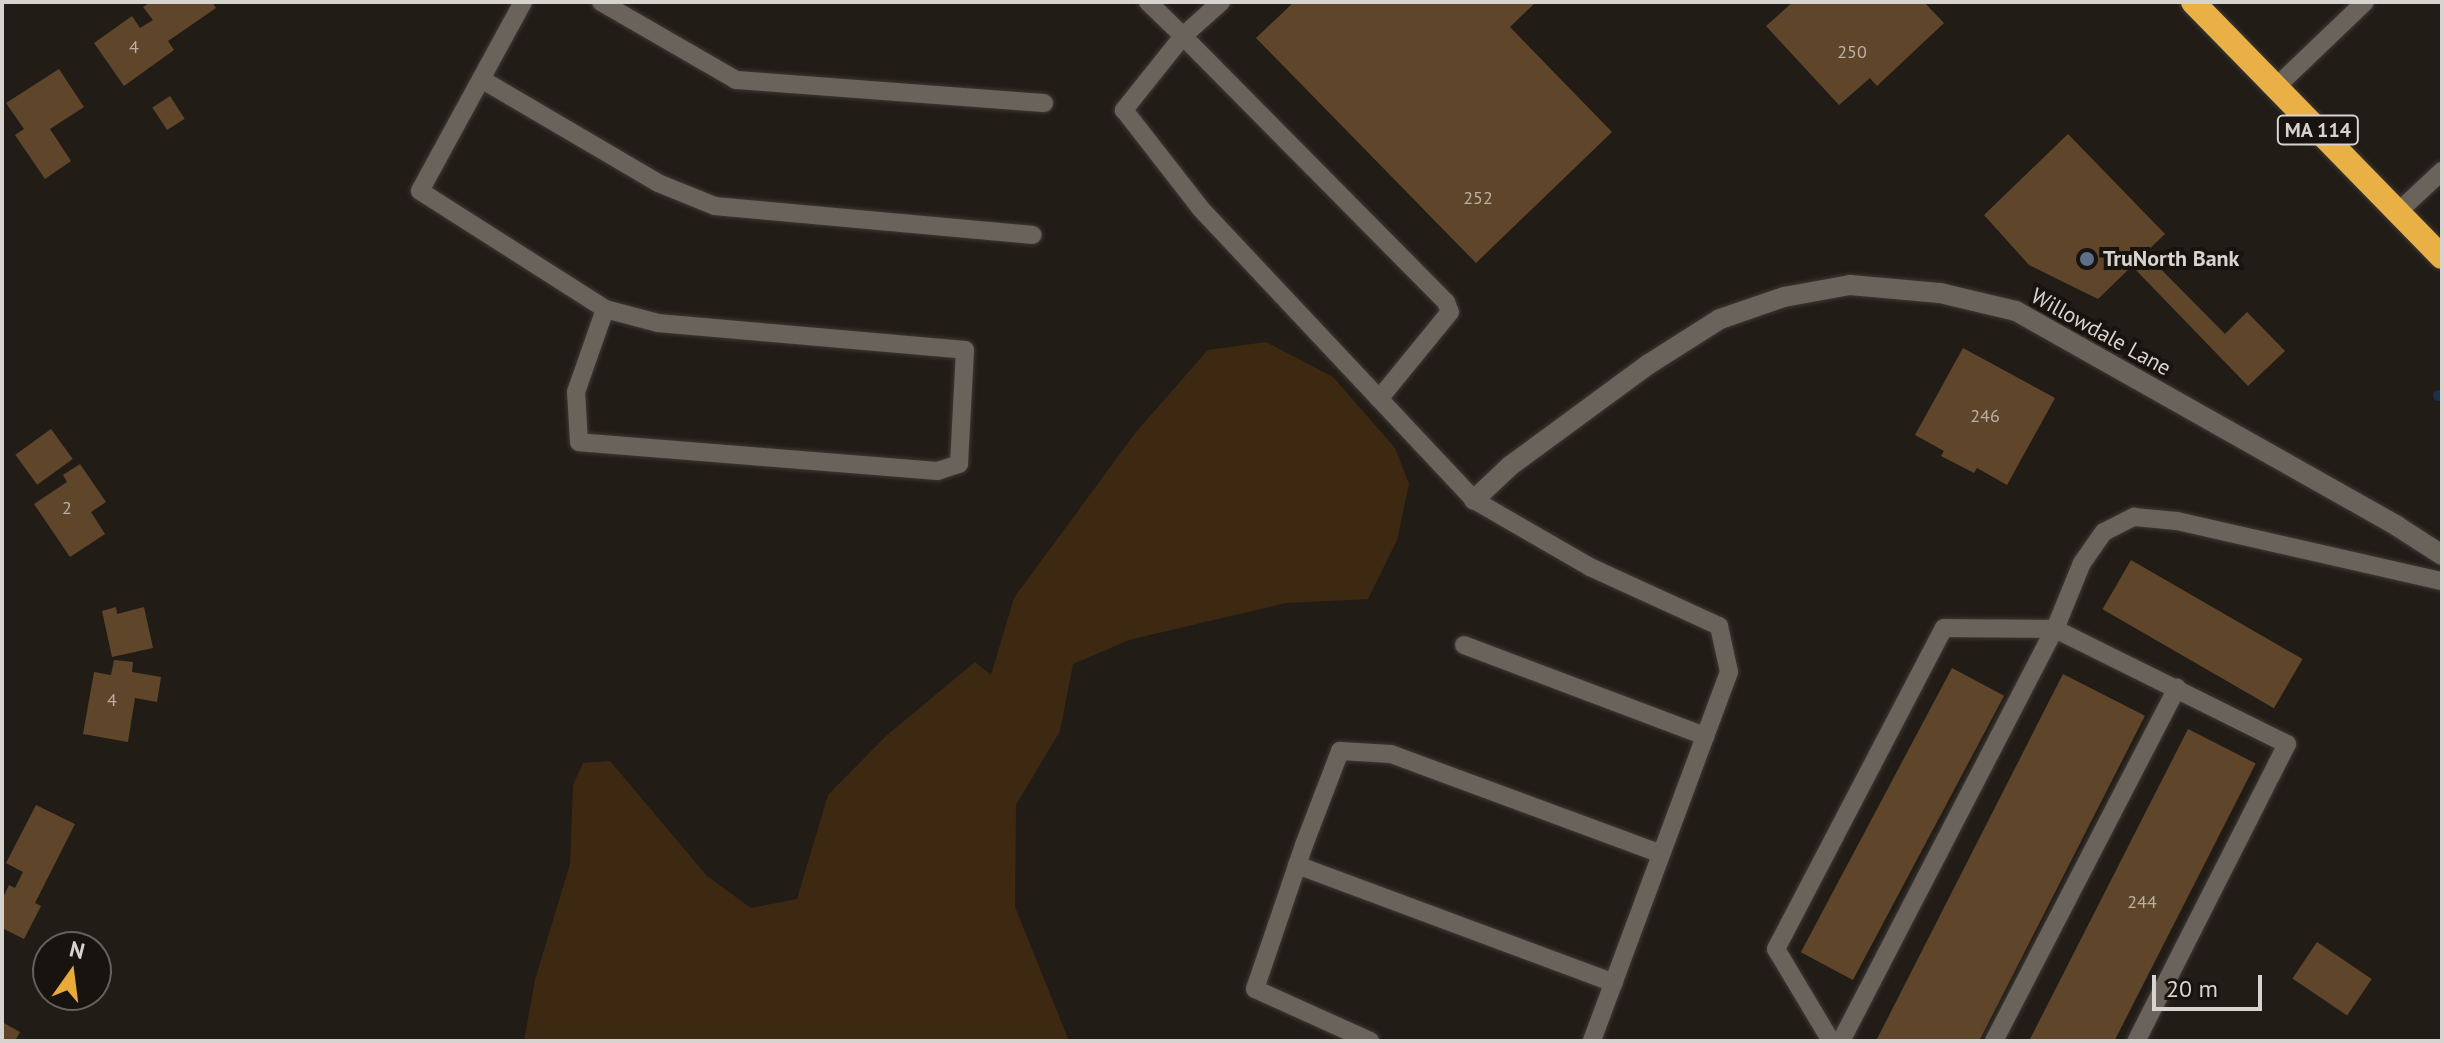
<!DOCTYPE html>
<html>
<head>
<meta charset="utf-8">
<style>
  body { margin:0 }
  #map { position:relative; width:2444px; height:1043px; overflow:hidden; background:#221c17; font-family:"PT Sans",sans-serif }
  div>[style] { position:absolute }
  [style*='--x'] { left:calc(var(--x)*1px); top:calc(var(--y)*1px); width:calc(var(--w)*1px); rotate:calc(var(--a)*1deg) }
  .green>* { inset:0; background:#3d2912 }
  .stream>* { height:11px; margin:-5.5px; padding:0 5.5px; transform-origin:5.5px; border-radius:5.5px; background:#19314a }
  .building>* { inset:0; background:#5f462b; transform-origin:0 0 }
  .roads { filter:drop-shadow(0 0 2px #3c3834) drop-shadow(0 0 2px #3c3834) }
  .lane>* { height:18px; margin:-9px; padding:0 9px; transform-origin:9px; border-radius:9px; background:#69635c }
  .street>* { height:20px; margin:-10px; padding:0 10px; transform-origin:10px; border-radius:10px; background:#69635c }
  .highway>* { height:24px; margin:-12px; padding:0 12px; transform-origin:12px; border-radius:12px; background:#e9b045 }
  .dots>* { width:22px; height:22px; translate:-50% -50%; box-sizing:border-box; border:4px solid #18130e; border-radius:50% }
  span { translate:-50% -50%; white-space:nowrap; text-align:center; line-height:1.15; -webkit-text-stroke:8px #18130e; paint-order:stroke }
  .number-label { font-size:18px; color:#b9b0a7 }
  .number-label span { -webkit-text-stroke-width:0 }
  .shield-label span { padding:2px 6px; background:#18130e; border:2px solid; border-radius:6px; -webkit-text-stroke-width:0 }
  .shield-label { font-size:20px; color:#d7d4d0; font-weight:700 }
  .poi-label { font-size:22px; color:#d7d4d0; font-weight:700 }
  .left { translate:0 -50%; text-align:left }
  .street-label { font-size:22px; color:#d7d4d0 }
  .frame { position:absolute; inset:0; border:4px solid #d7d4d0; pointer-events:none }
  .north { position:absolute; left:32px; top:931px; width:80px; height:80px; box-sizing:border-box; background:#18130e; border:2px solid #64605c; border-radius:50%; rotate:14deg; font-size:22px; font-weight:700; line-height:32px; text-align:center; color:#d7d4d0 }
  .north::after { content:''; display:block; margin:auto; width:28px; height:36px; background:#eaaa39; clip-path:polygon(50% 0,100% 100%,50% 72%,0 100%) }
  .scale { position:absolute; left:2152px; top:975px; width:110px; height:36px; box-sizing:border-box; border:4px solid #d7d4d0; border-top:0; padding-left:10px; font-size:24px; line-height:28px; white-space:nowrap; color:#d7d4d0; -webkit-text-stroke:6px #18130e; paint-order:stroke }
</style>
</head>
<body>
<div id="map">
  <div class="green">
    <div style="clip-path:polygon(1266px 342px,1333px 377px,1395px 448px,1409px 484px,1397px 540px,1368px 599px,1286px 603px,1129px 640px,1073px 664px,1060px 731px,1016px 805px,1015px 907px,1069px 1041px,524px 1041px,535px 980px,570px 864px,573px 785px,583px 763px,610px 761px,707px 876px,751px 908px,797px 899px,828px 795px,886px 736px,975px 662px,991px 675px,1014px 598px,1136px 432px,1208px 350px)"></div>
  </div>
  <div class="stream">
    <div style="--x:2438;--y:395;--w:4;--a:0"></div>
  </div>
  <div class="building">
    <div style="clip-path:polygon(151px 2px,212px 2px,216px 8px,168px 41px,174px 50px,124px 86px,94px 43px,132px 16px,140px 28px,153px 20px,143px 7px)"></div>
    <div style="clip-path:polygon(1294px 2px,1536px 2px,1510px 27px,1612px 132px,1476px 263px,1256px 38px)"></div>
    <div style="clip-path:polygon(1793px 2px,1924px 2px,1944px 23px,1877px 86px,1870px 78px,1839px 105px,1766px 26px)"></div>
    <div style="clip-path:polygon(59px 69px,84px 107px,50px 129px,71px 161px,45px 179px,15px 135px,24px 129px,6px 103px)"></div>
    <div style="left:170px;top:96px;width:27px;height:21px;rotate:57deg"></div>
    <div style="clip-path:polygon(2068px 134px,2165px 234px,2145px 253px,2225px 334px,2247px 312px,2285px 351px,2248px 386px,2132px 266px,2098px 299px,2029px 265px,1984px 215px)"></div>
    <div style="clip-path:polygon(1963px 348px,2055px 398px,2007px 485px,1977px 468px,1974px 473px,1941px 456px,1944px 451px,1915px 435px)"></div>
    <div style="left:51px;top:429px;width:37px;height:44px;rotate:54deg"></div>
    <div style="clip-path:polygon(80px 464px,106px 502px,91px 512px,105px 534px,70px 557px,34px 504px,67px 482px,63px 475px)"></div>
    <div style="left:2131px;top:560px;width:198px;height:57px;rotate:30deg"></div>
    <div style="clip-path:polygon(116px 607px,117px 614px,144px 607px,153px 648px,112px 657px,102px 611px)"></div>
    <div style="clip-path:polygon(114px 660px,133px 662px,132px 672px,161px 677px,157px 702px,135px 698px,128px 742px,83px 734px,94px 672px,111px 675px)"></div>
    <div style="left:1952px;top:668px;width:59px;height:322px;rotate:28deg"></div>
    <div style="left:2063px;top:674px;width:92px;height:412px;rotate:27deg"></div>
    <div style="left:2188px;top:729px;width:76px;height:350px;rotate:27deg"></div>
    <div style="clip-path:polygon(36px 805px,75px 824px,35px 903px,41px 906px,24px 939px,2px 928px,2px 900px,9px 885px,15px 888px,23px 872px,6px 863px)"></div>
    <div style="left:2317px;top:942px;width:66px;height:44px;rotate:34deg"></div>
    <div style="clip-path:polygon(2px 1022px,20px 1032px,15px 1041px,2px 1041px)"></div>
  </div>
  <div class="roads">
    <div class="lane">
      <div style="--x:523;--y:2;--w:215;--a:118.6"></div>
      <div style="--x:420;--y:191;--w:219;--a:32.5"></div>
      <div style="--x:605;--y:309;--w:55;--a:14.8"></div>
      <div style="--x:658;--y:323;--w:308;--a:5"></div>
      <div style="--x:965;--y:350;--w:114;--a:93"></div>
      <div style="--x:959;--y:464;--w:22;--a:162"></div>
      <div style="--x:938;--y:471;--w:360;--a:-175.4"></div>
      <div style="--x:579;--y:442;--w:50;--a:-93.4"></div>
      <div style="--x:576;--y:392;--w:88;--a:-70.7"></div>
      <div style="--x:601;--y:2;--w:156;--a:30"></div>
      <div style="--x:736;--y:80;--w:309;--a:4.3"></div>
      <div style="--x:1148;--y:2;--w:49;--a:44.2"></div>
      <div style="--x:1183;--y:36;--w:51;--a:-41.8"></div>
      <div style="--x:481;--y:79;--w:205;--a:30.4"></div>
      <div style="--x:658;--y:183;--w:61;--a:22"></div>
      <div style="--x:715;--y:206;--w:319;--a:5.2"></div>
      <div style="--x:2276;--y:87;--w:123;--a:-43.7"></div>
      <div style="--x:2398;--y:212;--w:60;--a:-43"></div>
      <div style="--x:1379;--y:399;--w:112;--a:-50.8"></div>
      <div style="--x:1450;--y:312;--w:11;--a:-112"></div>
      <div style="--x:1446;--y:302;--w:374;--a:-134.7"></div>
      <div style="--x:1183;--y:36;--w:95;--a:128.6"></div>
      <div style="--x:1124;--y:110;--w:125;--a:52.1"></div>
      <div style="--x:1201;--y:209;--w:399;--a:46.8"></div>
      <div style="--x:1474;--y:500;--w:134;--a:30"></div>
      <div style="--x:1590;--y:567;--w:142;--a:24.6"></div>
      <div style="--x:1719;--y:626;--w:47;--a:77.7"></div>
      <div style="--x:1729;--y:672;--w:394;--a:110.4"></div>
      <div style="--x:1464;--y:645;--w:258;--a:20.7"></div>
      <div style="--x:1297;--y:865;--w:338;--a:20.4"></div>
      <div style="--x:1370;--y:1041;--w:126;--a:-155.7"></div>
      <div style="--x:1255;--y:989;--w:152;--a:-71.2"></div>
      <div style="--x:1304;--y:845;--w:101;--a:-69"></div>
      <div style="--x:1340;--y:751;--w:51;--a:3.4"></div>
      <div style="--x:1391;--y:754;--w:288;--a:20.3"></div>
      <div style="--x:1831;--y:1041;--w:107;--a:-120.9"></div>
      <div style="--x:1776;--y:949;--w:362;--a:-62.4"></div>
      <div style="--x:1944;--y:628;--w:111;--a:0.5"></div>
      <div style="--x:2055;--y:629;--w:259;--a:26.4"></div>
      <div style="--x:2287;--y:744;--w:333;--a:116.9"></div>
      <div style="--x:1841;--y:1041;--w:464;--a:-62.6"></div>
      <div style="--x:2055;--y:629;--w:71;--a:-67.8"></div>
      <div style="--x:2082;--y:563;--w:38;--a:-55"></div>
      <div style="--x:2104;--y:532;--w:34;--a:-27"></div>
      <div style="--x:2134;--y:517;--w:43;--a:5.3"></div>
      <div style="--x:2177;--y:521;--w:272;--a:12.8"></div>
      <div style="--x:1994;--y:1041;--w:398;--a:-62.6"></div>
    </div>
    <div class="street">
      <div style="--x:1474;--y:500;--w:50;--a:-43.4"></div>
      <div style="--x:1510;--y:466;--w:172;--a:-36.3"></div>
      <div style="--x:1649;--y:364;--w:84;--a:-32.4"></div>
      <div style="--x:1720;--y:319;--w:68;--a:-19"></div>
      <div style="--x:1784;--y:297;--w:67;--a:-10.3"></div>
      <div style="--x:1850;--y:285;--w:90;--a:5.1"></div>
      <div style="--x:1940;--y:293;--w:78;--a:13.3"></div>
      <div style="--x:2016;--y:311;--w:437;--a:29.4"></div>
      <div style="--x:2397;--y:526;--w:54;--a:32.8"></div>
    </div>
    <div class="highway">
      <div style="--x:2193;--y:2;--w:356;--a:45.7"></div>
    </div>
  </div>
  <div class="dots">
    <div style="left:2087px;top:259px;background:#5c6f8a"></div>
  </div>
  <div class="number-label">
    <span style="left:134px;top:47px">4</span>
    <span style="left:1852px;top:52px">250</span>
    <span style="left:1478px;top:198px">252</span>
    <span style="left:1985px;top:416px">246</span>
    <span style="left:67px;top:508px">2</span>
    <span style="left:112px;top:700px">4</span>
    <span style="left:2142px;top:902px">244</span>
  </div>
  <div class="shield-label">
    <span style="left:2318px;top:130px">MA 114</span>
  </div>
  <div class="poi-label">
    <span class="left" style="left:2103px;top:259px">TruNorth Bank</span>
  </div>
  <div class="street-label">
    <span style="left:2101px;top:332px;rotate:29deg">Willowdale Lane</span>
  </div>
  <div class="frame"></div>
  <div class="north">N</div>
  <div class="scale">20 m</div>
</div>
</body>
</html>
